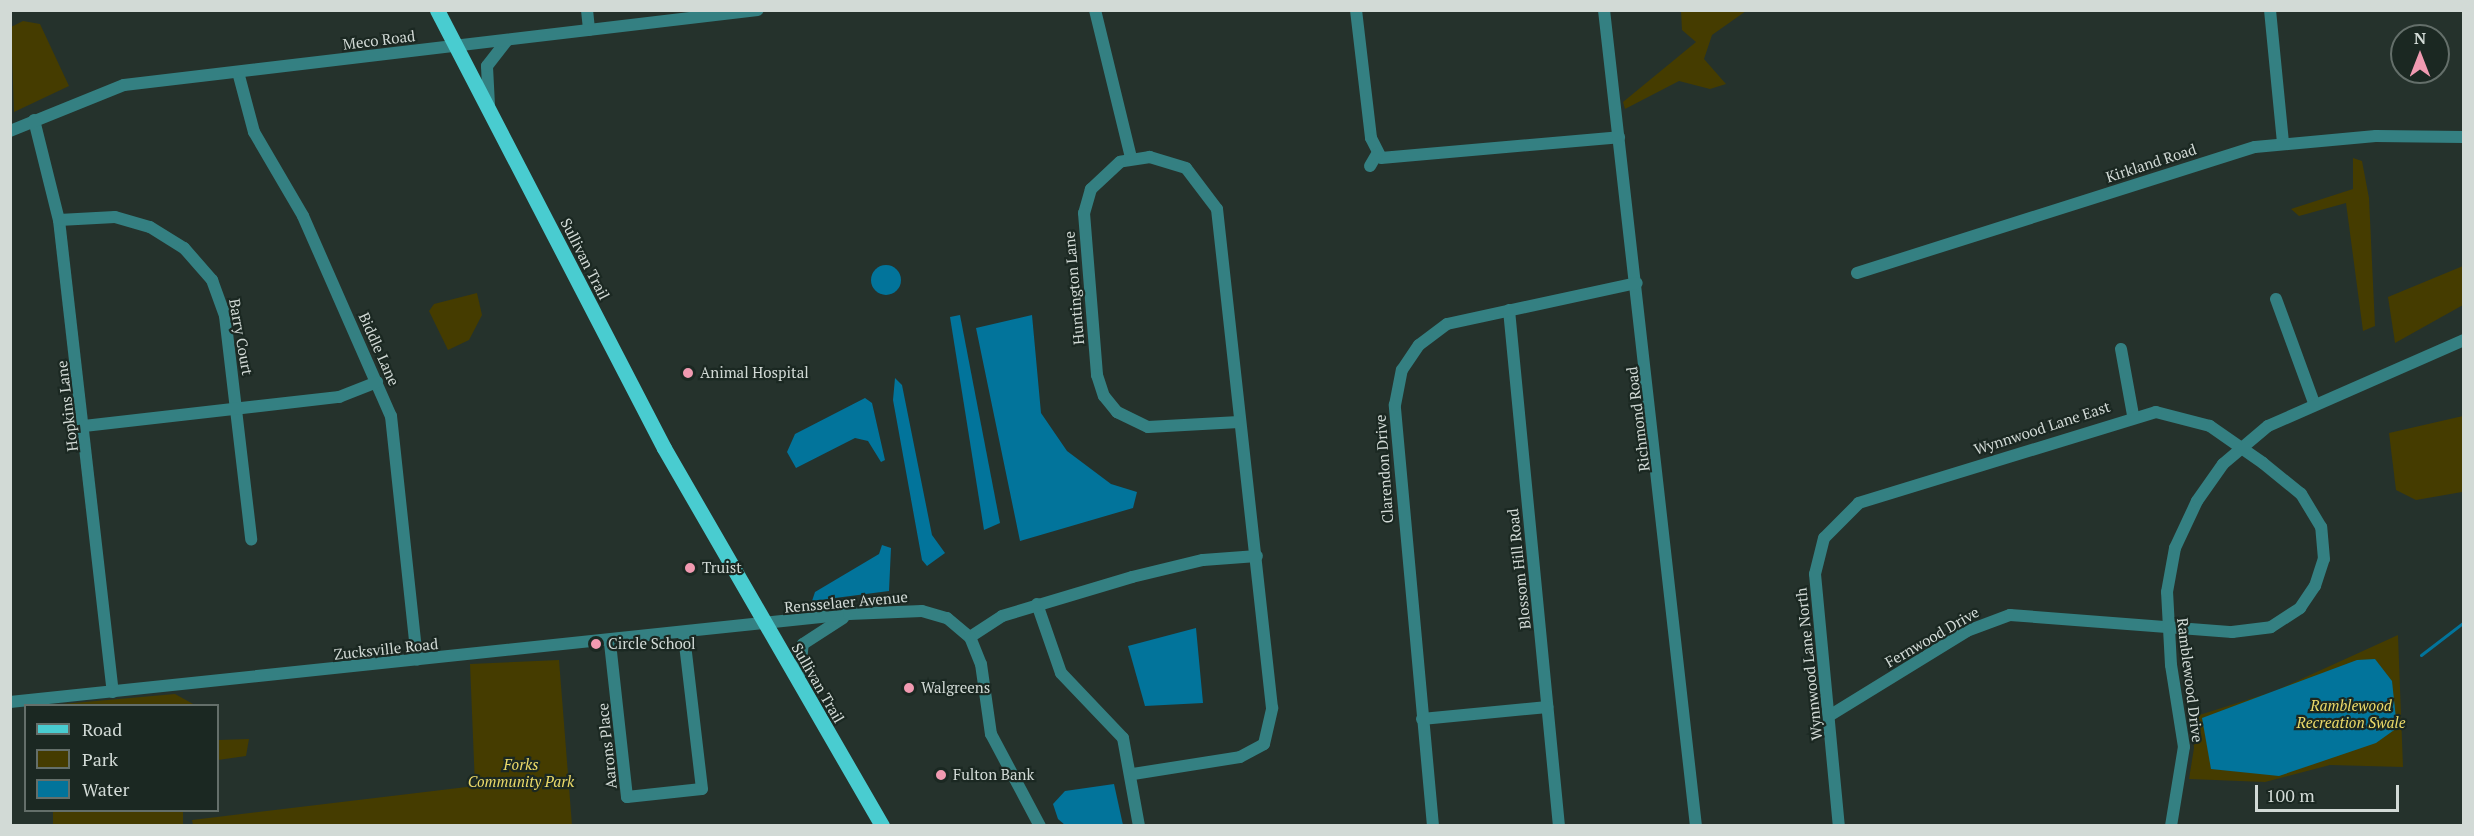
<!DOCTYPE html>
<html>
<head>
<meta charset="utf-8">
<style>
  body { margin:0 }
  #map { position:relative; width:2474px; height:836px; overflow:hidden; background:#25322c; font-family:"PT Serif",serif }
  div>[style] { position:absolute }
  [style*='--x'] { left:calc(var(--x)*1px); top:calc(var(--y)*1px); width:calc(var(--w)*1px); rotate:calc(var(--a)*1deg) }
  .green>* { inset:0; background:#453c00; transform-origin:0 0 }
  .water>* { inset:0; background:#02749b }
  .round { border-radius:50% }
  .stream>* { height:3px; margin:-1.5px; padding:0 1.5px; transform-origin:1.5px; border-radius:1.5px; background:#02749b }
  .minor>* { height:12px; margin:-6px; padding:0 6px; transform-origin:6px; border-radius:6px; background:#348082 }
  .major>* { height:15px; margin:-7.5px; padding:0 7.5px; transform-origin:7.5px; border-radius:7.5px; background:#49ccd0 }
  .dots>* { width:16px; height:16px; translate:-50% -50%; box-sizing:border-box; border:3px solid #1b2822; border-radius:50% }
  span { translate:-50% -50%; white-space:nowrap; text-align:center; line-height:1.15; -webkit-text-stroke:4.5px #1b2822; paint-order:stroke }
  .street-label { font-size:15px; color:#d2dad6 }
  .poi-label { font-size:15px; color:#d2dad6 }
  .left { translate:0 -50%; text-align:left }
  .park-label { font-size:15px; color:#ecda69; font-style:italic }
  .frame { position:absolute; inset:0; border:12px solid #d2dad6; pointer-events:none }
  .legend { position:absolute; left:24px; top:704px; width:195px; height:108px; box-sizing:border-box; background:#1b2822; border:2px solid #646f6a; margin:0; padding:8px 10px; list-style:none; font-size:18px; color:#d2dad6 }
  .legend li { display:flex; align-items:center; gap:12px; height:30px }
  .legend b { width:30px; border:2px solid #646f6a }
  .north { position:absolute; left:2390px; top:24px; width:60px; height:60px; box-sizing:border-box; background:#1b2822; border:2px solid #646f6a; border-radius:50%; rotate:0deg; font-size:16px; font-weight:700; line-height:24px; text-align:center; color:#d2dad6 }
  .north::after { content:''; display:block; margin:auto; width:21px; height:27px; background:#f19ab1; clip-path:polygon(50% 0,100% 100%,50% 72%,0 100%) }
  .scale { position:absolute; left:2255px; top:785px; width:144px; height:27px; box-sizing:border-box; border:3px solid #d2dad6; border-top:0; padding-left:8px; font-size:18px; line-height:21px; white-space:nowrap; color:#d2dad6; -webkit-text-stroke:4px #1b2822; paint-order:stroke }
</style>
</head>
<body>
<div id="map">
  <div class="green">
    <div style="clip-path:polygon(1681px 11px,1746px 11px,1712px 35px,1704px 59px,1726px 84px,1710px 89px,1679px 81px,1625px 109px,1623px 102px,1696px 42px,1682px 30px)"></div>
    <div style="clip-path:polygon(23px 21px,40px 24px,69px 86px,14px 112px,11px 27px)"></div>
    <div style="clip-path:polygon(2353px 158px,2362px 161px,2369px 198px,2375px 326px,2363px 331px,2346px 203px,2299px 216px,2291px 209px,2353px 189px)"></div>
    <div style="clip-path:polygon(2463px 266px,2463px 305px,2395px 343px,2388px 297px)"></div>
    <div style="clip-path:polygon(477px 293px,482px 315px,469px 340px,448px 350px,429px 311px,434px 304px)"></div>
    <div style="clip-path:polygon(2463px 416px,2462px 492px,2416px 500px,2396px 490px,2389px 433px)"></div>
    <div style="clip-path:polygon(2398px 635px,2403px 767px,2330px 765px,2265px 782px,2189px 779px,2194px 748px,2190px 718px,2275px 691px)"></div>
    <div style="clip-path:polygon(559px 660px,572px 825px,193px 825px,192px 820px,475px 786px,470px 664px)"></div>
    <div style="clip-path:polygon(175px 694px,195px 705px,51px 705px)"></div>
    <div style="clip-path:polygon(249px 739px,246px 756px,218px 760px,218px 740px)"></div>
    <div style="left:53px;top:811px;width:130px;height:14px"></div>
  </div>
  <div class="water">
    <div class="round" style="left:871px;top:265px;width:30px;height:30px"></div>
    <div style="clip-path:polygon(960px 315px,1000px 523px,984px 530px,950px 317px)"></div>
    <div style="clip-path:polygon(1032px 315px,1041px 413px,1067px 451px,1111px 484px,1137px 492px,1133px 508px,1020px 541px,976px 328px)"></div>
    <div style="clip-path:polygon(895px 378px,902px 385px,932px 535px,945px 553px,927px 566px,922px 560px,893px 400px)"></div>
    <div style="clip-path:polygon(865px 398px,872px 403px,885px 460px,881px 462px,868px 441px,855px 438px,796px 468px,787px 452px,795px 434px)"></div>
    <div style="clip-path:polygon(882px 545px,891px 548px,889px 591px,812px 601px,815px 592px,879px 554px)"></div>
    <div style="clip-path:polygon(1196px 628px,1203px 703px,1145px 706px,1128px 646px)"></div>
    <div style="clip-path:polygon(2375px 659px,2392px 681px,2397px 728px,2376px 743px,2279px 776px,2211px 769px,2202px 718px,2357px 660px)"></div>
    <div style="clip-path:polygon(1114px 784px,1123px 825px,1065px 825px,1058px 819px,1053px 804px,1065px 791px)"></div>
  </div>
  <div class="stream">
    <div style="--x:2421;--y:655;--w:54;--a:-37.5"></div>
  </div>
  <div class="minor">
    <div style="--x:587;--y:10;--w:20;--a:84"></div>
    <div style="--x:1095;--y:10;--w:152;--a:76.3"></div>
    <div style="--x:1356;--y:10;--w:129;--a:83.3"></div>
    <div style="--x:1371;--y:138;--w:22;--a:63"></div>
    <div style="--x:1381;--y:158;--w:239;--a:-5"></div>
    <div style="--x:1604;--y:10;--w:821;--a:83.57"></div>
    <div style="--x:2270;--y:10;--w:134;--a:84.4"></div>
    <div style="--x:238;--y:72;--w:62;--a:75.1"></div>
    <div style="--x:254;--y:132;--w:97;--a:59.7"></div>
    <div style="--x:303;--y:216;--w:219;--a:66.3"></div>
    <div style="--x:391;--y:416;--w:245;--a:83.9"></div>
    <div style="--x:489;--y:105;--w:39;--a:-93"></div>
    <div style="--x:487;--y:66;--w:33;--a:-52"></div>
    <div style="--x:34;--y:120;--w:103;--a:76"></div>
    <div style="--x:59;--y:220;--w:475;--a:83.5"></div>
    <div style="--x:10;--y:131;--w:123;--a:-22"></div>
    <div style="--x:124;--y:85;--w:638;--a:-6.75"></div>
    <div style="--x:1370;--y:166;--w:14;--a:-60"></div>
    <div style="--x:59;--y:220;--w:56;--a:-3.1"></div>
    <div style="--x:115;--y:217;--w:36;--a:16"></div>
    <div style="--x:150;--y:227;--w:40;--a:32"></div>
    <div style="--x:184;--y:248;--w:43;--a:48.8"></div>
    <div style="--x:212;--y:280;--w:38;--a:70"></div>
    <div style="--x:225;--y:316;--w:225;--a:83.3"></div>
    <div style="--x:1857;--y:273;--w:417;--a:-17.6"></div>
    <div style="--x:2255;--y:147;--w:121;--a:-5.2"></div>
    <div style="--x:2376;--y:136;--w:88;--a:0.7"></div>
    <div style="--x:2276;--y:299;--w:111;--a:69.9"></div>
    <div style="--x:1509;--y:310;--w:518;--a:84.47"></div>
    <div style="--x:2121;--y:349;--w:67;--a:79.7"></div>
    <div style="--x:84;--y:426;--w:257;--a:-6.5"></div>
    <div style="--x:339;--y:397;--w:41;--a:-21.5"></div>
    <div style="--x:1037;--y:604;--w:73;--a:70.8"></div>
    <div style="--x:1061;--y:673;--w:90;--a:46.4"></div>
    <div style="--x:1123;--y:738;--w:89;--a:79.7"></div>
    <div style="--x:970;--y:637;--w:38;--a:-33"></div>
    <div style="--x:1002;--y:616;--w:136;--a:-16.7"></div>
    <div style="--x:1132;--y:577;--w:73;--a:-13.5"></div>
    <div style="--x:1203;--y:560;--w:54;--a:-4.2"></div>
    <div style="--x:610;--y:643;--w:155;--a:83.7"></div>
    <div style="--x:627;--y:797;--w:75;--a:-6.1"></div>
    <div style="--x:702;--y:789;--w:155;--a:-96.7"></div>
    <div style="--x:799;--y:680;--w:36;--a:-84"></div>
    <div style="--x:803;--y:644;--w:48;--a:-33"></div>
    <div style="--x:10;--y:702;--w:844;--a:-5.99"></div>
    <div style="--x:849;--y:614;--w:73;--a:-2.4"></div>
    <div style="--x:922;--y:611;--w:26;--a:16"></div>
    <div style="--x:947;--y:618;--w:30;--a:40"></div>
    <div style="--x:970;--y:637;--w:29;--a:68"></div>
    <div style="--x:981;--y:664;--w:71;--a:81.9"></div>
    <div style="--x:991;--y:734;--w:104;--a:62"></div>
    <div style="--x:1829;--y:716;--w:162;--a:-31.6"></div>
    <div style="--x:1967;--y:631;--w:46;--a:-20.4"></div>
    <div style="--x:2010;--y:615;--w:223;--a:4.4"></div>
    <div style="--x:2232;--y:632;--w:39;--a:-7"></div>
    <div style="--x:2271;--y:627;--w:35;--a:-33"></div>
    <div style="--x:2300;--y:608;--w:27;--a:-56"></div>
    <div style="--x:2315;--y:586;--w:28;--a:-72"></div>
    <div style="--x:2324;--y:559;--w:32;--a:-95"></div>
    <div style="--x:2321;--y:527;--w:39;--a:-121"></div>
    <div style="--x:2301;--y:494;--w:49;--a:-140.8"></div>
    <div style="--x:2263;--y:463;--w:65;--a:-145.1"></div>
    <div style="--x:2210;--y:426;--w:56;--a:-165.5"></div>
    <div style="--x:2156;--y:412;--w:311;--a:163"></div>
    <div style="--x:1859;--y:503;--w:49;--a:135"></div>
    <div style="--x:1824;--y:538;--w:37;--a:104"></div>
    <div style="--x:1815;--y:574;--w:253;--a:84.6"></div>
    <div style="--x:1422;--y:719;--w:126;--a:-5.5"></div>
    <div style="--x:1133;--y:774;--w:108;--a:-9"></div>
    <div style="--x:1240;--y:757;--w:27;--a:-28"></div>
    <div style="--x:1264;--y:744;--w:37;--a:-77"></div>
    <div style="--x:1272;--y:708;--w:502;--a:-96.29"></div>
    <div style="--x:1217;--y:209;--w:51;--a:-127.1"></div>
    <div style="--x:1186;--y:168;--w:38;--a:-163"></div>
    <div style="--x:1150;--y:157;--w:30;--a:171"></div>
    <div style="--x:1120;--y:162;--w:40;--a:137"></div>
    <div style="--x:1091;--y:189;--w:25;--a:106"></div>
    <div style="--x:1084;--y:213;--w:163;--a:85.4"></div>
    <div style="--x:1097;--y:375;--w:22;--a:72"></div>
    <div style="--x:1104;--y:396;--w:21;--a:51"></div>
    <div style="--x:1117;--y:412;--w:34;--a:26"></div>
    <div style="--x:1148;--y:427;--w:91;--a:-3.1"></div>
    <div style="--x:1433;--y:826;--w:423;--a:-95.2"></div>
    <div style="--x:1395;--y:405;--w:36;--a:-79"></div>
    <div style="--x:1402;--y:370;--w:30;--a:-56"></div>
    <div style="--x:1419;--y:345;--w:35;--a:-37"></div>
    <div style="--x:1447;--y:324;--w:194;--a:-12.2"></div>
    <div style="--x:2171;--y:826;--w:80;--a:-80.7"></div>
    <div style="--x:2184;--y:747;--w:83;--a:-99"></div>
    <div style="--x:2171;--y:665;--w:73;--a:-93.1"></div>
    <div style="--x:2167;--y:592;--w:45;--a:-79.7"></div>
    <div style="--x:2175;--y:548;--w:52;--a:-64.9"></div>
    <div style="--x:2197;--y:501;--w:45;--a:-54.9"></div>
    <div style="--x:2223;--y:464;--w:59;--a:-40.2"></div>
    <div style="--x:2268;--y:426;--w:214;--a:-23.7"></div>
  </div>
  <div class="major">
    <div style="--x:437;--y:10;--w:493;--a:62.6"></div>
    <div style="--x:664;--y:448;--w:436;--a:60"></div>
  </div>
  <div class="dots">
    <div style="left:688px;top:373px;background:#f19ab1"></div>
    <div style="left:690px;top:568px;background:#f19ab1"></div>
    <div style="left:596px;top:644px;background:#f19ab1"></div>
    <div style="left:909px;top:688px;background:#f19ab1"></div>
    <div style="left:941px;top:775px;background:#f19ab1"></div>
  </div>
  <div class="street-label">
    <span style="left:379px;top:40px;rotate:-7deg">Meco Road</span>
    <span style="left:2151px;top:163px;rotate:-18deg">Kirkland Road</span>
    <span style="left:585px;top:259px;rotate:63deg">Sullivan Trail</span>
    <span style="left:1074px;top:288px;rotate:-95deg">Huntington Lane</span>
    <span style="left:241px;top:337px;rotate:80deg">Barry Court</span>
    <span style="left:379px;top:349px;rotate:66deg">Biddle Lane</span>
    <span style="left:67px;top:406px;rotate:-97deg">Hopkins Lane</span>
    <span style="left:1638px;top:419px;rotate:-97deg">Richmond Road</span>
    <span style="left:2042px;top:428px;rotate:-18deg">Wynnwood Lane East</span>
    <span style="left:1384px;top:469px;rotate:-94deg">Clarendon Drive</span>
    <span style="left:1519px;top:569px;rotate:-96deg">Blossom Hill Road</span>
    <span style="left:846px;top:602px;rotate:-5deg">Rensselaer Avenue</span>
    <span style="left:1932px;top:637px;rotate:-30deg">Fernwood Drive</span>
    <span style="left:386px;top:649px;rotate:-6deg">Zucksville Road</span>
    <span style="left:1809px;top:664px;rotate:-96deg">Wynnwood Lane North</span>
    <span style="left:2190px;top:680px;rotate:83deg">Ramblewood Drive</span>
    <span style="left:818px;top:683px;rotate:60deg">Sullivan Trail</span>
    <span style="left:607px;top:746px;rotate:-96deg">Aarons Place</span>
  </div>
  <div class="poi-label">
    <span class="left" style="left:700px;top:373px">Animal Hospital</span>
    <span class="left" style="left:702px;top:568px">Truist</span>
    <span class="left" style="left:608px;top:644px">Circle School</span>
    <span class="left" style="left:921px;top:688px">Walgreens</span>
    <span class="left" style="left:953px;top:775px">Fulton Bank</span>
  </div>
  <div class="park-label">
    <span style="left:2351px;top:714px">Ramblewood<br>Recreation Swale</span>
    <span style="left:521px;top:773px">Forks<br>Community Park</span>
  </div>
  <div class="frame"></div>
  <ul class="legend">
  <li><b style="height:8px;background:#49ccd0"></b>Road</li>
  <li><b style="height:16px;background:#453c00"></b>Park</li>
  <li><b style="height:16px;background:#02749b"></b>Water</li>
  </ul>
  <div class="north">N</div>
  <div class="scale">100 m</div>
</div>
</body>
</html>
